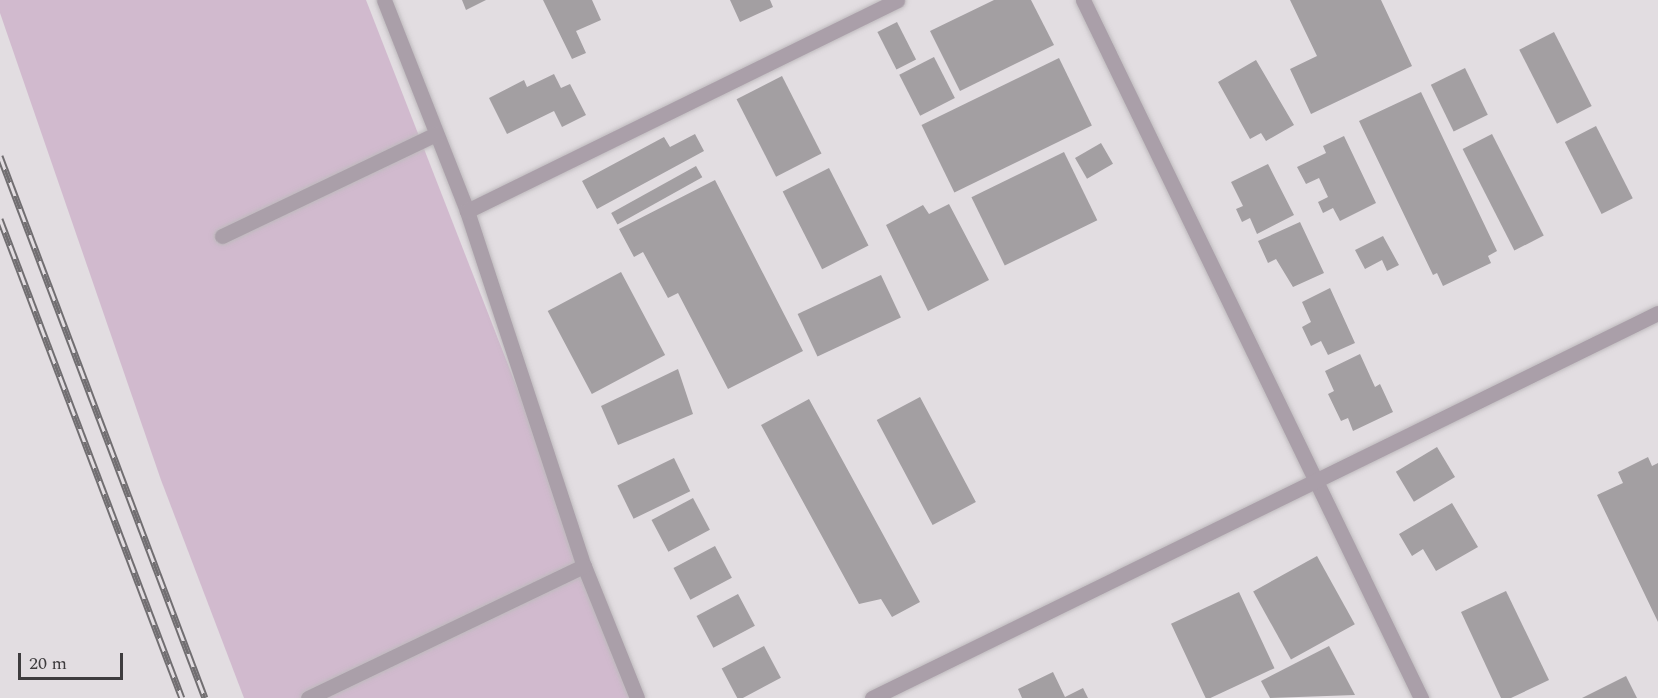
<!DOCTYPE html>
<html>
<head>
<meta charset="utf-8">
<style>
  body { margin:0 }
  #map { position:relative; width:1658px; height:698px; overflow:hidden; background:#e2dde1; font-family:Spectral,serif }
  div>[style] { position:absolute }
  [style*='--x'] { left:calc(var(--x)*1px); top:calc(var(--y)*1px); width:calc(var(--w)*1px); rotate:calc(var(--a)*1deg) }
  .green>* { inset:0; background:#d1bace }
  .building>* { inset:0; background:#a39fa2; transform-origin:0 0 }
  .roads { filter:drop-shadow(0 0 2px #bebabd) drop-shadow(0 0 2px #bebabd) }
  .minor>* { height:15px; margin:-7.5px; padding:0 7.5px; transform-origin:7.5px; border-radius:7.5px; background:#aa9fa9 }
  .rail>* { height:7px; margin-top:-3.5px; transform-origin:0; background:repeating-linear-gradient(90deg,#e2dde1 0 14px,#716e71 0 28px); box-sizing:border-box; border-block:2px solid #716e71 }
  span { translate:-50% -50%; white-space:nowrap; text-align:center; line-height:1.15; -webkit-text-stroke:4.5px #e2dde1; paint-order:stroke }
  .scale { position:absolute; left:18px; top:653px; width:105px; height:27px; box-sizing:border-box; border:3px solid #3e3c3e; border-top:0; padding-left:8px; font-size:18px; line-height:21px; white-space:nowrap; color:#3e3c3e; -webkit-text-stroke:4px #e2dde1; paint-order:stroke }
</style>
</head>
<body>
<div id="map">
  <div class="green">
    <div style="clip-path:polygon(0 0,366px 0,638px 698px,244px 698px,161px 480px,0 13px)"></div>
  </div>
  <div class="building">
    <div style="clip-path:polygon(462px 0,486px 0,466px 10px)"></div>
    <div style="clip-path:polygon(543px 0,592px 0,601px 20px,576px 31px,586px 53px,572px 59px)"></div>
    <div style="clip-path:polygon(730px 0,770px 0,773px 7px,740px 22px)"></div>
    <div style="clip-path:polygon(994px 0,1031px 0,1054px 45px,960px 91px,930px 31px)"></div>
    <div style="clip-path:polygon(1290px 0,1381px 0,1412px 66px,1311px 114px,1290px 69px,1317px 56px)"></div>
    <div style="left:897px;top:22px;width:42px;height:22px;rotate:63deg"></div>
    <div style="left:1554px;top:32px;width:83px;height:39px;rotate:63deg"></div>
    <div style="left:934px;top:57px;width:46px;height:39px;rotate:63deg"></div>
    <div style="left:1059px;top:58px;width:75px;height:153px;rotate:64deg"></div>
    <div style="clip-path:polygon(1256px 60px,1294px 125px,1266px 141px,1261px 133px,1250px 139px,1218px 82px)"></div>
    <div style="left:1465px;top:68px;width:52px;height:38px;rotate:64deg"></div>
    <div style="clip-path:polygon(554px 74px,561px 88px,570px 84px,586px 115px,562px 127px,554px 111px,507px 134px,489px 98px,524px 80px,527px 87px)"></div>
    <div style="left:782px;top:76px;width:87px;height:51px;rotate:63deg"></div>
    <div style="clip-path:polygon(1421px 92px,1497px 251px,1488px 256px,1491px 263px,1443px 286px,1437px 273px,1433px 275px,1359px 121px)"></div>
    <div style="left:1596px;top:126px;width:81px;height:35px;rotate:63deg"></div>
    <div style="clip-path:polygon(695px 134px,704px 151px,597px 209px,582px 181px,664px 137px,670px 147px)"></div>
    <div style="left:1492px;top:134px;width:114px;height:33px;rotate:63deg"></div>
    <div style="clip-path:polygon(1344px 136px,1376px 203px,1340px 221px,1333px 208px,1323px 213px,1318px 202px,1328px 197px,1319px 178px,1306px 184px,1297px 167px,1326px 153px,1323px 146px)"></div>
    <div style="left:1101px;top:143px;width:24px;height:30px;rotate:60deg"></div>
    <div style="left:1064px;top:152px;width:76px;height:103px;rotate:64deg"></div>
    <div style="clip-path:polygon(1268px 164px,1294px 215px,1257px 234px,1250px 218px,1242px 222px,1236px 209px,1243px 206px,1231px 182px)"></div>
    <div style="left:696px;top:166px;width:13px;height:97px;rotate:61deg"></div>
    <div style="left:829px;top:168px;width:87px;height:52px;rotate:63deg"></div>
    <div style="clip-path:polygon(715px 180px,803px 351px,728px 389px,678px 293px,668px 298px,643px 252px,634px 257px,619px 229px)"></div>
    <div style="clip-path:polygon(949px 204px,989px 280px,928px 311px,886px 225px,923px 205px,929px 214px)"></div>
    <div style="clip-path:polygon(1300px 222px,1324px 273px,1293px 287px,1276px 259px,1268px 263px,1258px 241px)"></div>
    <div style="clip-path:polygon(1383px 236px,1399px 265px,1387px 271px,1382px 260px,1365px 269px,1355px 250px)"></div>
    <div style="left:621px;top:272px;width:94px;height:83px;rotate:62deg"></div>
    <div style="left:881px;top:275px;width:47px;height:92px;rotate:65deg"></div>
    <div style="clip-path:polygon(1330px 288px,1355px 343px,1328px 355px,1321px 341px,1311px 346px,1302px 327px,1311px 322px,1302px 302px)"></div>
    <div style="clip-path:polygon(1360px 354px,1375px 387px,1380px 384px,1393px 412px,1353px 431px,1348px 418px,1341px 421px,1328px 394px,1334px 391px,1325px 371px)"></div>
    <div style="clip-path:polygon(678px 369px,693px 414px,618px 445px,601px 406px)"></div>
    <div style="left:920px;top:397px;width:119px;height:49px;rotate:62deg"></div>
    <div style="clip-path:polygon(809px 399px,920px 602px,892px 617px,881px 599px,859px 604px,761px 425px)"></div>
    <div style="left:1437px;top:447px;width:35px;height:48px;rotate:59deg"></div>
    <div style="clip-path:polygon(1648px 457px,1652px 466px,1658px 463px,1658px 622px,1597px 495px,1623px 483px,1618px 472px)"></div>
    <div style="left:674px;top:458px;width:37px;height:63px;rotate:64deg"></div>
    <div style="left:693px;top:498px;width:36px;height:47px;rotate:62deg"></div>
    <div style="clip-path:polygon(1452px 503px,1478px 547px,1436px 571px,1423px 549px,1412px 556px,1399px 534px)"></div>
    <div style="left:715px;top:546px;width:36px;height:47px;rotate:62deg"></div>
    <div style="left:1317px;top:556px;width:78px;height:73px;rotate:61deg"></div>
    <div style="clip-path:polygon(1506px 591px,1549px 680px,1511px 698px,1501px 698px,1461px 612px)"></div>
    <div style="left:1239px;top:592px;width:84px;height:75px;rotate:65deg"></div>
    <div style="left:738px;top:594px;width:36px;height:47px;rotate:62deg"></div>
    <div style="left:764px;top:646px;width:36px;height:48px;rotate:62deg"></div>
    <div style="clip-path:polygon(1329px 646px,1355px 695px,1270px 698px,1261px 681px)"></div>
    <div style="clip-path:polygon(1053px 672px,1065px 697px,1083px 688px,1088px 698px,1022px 698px,1018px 689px)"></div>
    <div style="clip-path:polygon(1626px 676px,1637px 698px,1582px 698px)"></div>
  </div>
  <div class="roads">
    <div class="minor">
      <div style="--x:384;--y:0;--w:227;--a:68.5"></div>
      <div style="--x:467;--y:211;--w:374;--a:71.8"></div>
      <div style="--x:584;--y:566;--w:142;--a:68.1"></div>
      <div style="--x:1083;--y:0;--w:776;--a:64.16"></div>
      <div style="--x:467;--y:211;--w:479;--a:-26.1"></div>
      <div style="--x:222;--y:236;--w:237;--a:-25.5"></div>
      <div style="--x:308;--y:698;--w:306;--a:-25.6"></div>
      <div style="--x:872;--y:698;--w:875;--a:-26.1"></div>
    </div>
  </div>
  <div class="rail">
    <div style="--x:0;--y:156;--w:579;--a:69.28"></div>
    <div style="--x:0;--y:219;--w:512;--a:69.2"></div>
  </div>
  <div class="scale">20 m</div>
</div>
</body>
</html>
